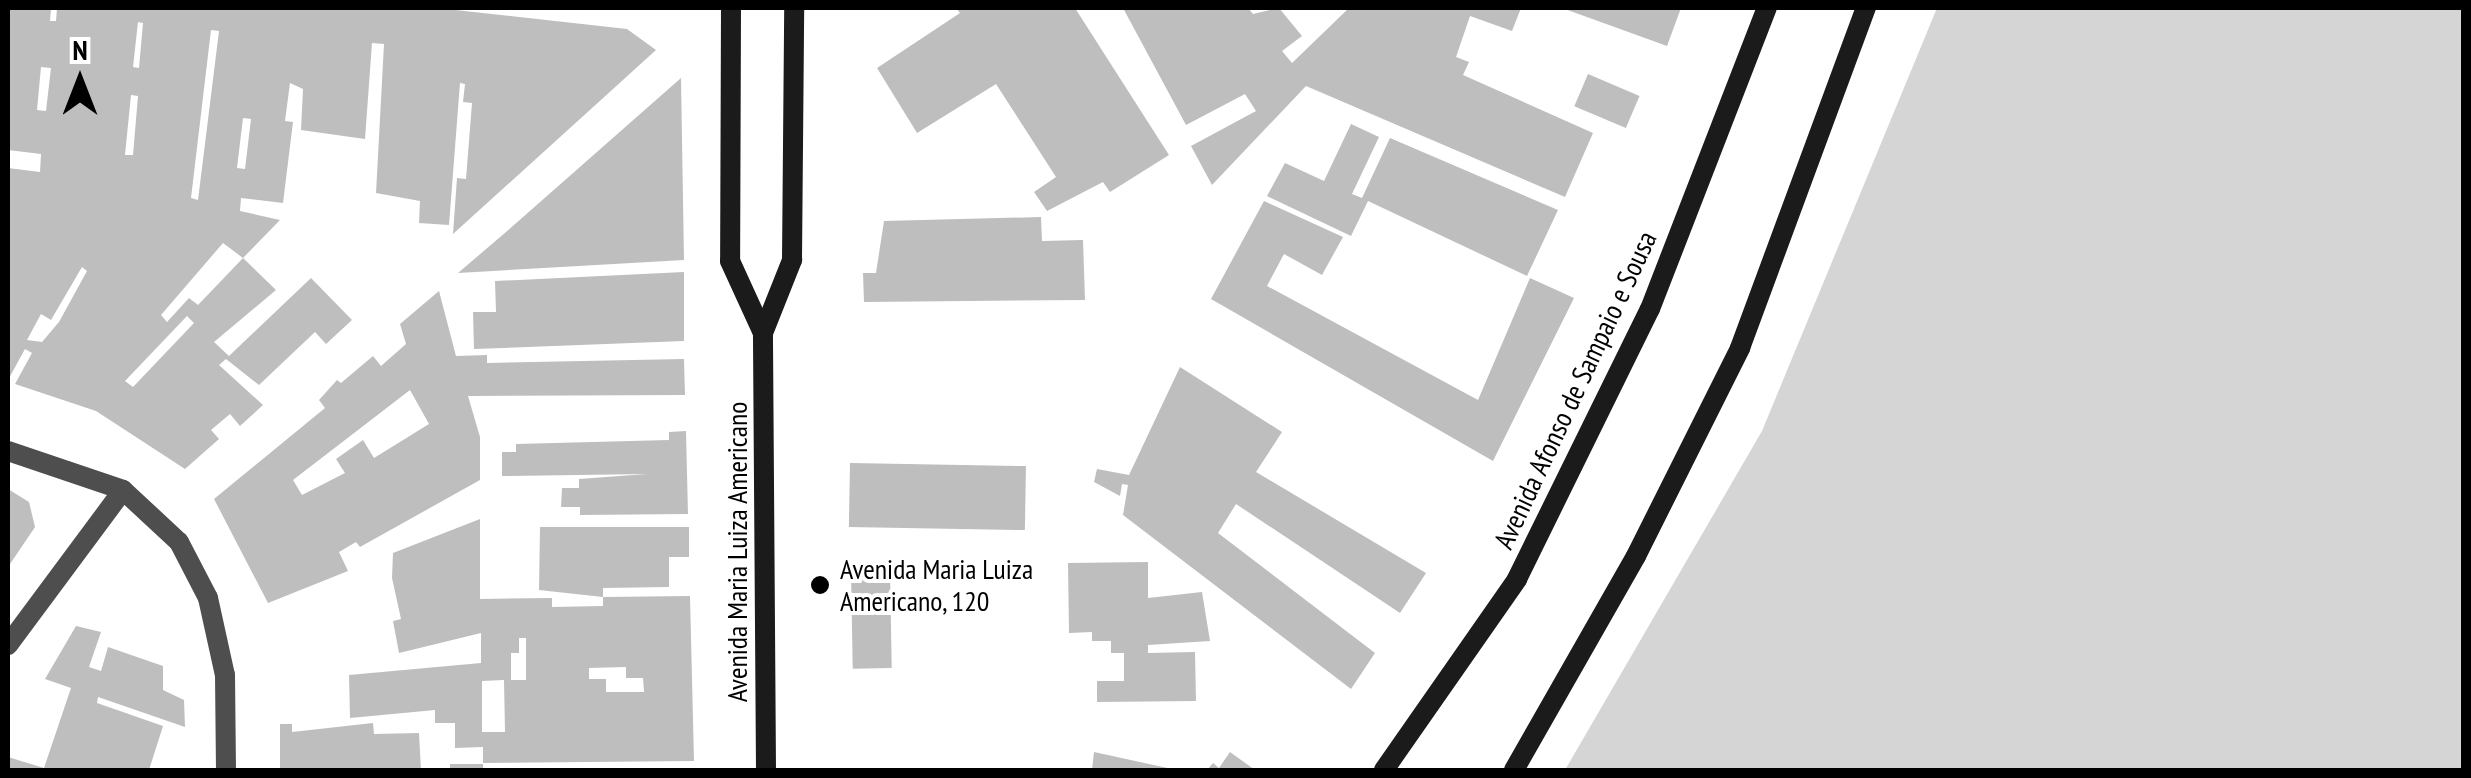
<!DOCTYPE html>
<html>
<head>
<meta charset="utf-8">
<style>
  body { margin:0 }
  #map { position:relative; width:2471px; height:778px; overflow:hidden; background:#fff; font-family:"PT Sans Narrow",sans-serif }
  div>[style] { position:absolute }
  [style*='--x'] { left:calc(var(--x)*1px); top:calc(var(--y)*1px); width:calc(var(--w)*1px); rotate:calc(var(--a)*1deg) }
  .green>* { inset:0; background:#d5d5d5 }
  .building>* { inset:0; background:#bebebe; transform-origin:0 0 }
  .street>* { height:20px; margin:-10px; padding:0 10px; transform-origin:10px; border-radius:10px; background:#4e4e4e }
  .secondary>* { height:20px; margin:-10px; padding:0 10px; transform-origin:10px; border-radius:10px; background:#1b1b1b }
  .dots>* { width:28px; height:28px; translate:-50% -50%; box-sizing:border-box; border:5px solid #fff; border-radius:50% }
  span { translate:-50% -50%; white-space:nowrap; text-align:center; line-height:1.15; -webkit-text-stroke:8px #fff; paint-order:stroke }
  .street-label { font-size:28px; color:#000 }
  .poi-label { font-size:28px; color:#000 }
  .left { translate:0 -50%; text-align:left }
  .frame { position:absolute; inset:0; border:10px solid #000; pointer-events:none }
  .north { position:absolute; left:30px; top:30px; width:100px; height:100px; -webkit-text-stroke:8px #fff; paint-order:stroke; rotate:0deg; font-size:28px; font-weight:700; line-height:40px; text-align:center; color:#000 }
  .north::after { content:''; display:block; margin:auto; width:35px; height:45px; background:#000; clip-path:polygon(50% 0,100% 100%,50% 72%,0 100%) }
</style>
</head>
<body>
<div id="map">
  <div class="green">
    <div style="clip-path:polygon(1937px 8px,2463px 8px,2463px 770px,1565px 770px,1762px 431px)"></div>
  </div>
  <div class="building">
    <div style="clip-path:polygon(evenodd,8px 8px,51px 8px,50px 21px,56px 21px,57px 8px,437px 8px,627px 29px,656px 50px,453px 234px,457px 178px,466px 179px,472px 103px,463px 102px,465px 84px,460px 83px,449px 225px,419px 223px,420px 201px,376px 193px,384px 44px,372px 43px,365px 139px,301px 130px,303px 89px,290px 83px,285px 121px,293px 122px,283px 203px,241px 198px,240px 211px,280px 220px,243px 258px,223px 243px,161px 315px,167px 322px,189px 298px,198px 305px,243px 258px,276px 290px,214px 342px,229px 356px,311px 278px,352px 320px,326px 344px,315px 332px,259px 385px,226px 359px,219px 365px,263px 405px,240px 426px,230px 414px,211px 430px,219px 439px,185px 469px,96px 411px,15px 384px,32px 353px,25px 349px,8px 380px,8px 168px,40px 172px,41px 154px,8px 150px,8px 8px,138px 22px,143px 23px,139px 68px,133px 67px,138px 22px,8px 8px,211px 30px,219px 31px,198px 200px,191px 198px,211px 30px,8px 8px,41px 67px,51px 68px,46px 111px,37px 110px,41px 67px,8px 8px,131px 95px,138px 96px,133px 155px,125px 155px,131px 95px,8px 8px,243px 118px,251px 119px,245px 169px,237px 168px,243px 118px,8px 8px,82px 267px,87px 271px,59px 322px,42px 342px,27px 340px,41px 314px,51px 320px,82px 267px,8px 8px,187px 316px,194px 323px,133px 387px,125px 381px,187px 316px)"></div>
    <div style="clip-path:polygon(956px 8px,1075px 8px,1169px 155px,1110px 192px,1103px 182px,1047px 211px,1034px 192px,1056px 177px,996px 84px,917px 133px,877px 68px,960px 13px)"></div>
    <div style="clip-path:polygon(1123px 8px,1248px 8px,1253px 14px,1279px 8px,1302px 36px,1282px 51px,1292px 63px,1349px 8px,1521px 8px,1512px 31px,1470px 16px,1456px 57px,1469px 62px,1463px 75px,1593px 133px,1565px 197px,1306px 86px,1212px 185px,1191px 146px,1256px 111px,1245px 94px,1186px 125px)"></div>
    <div style="clip-path:polygon(1562px 8px,1681px 8px,1667px 46px)"></div>
    <div style="left:1588px;top:74px;width:56px;height:35px;rotate:23deg"></div>
    <div style="clip-path:polygon(681px 78px,684px 260px,458px 273px,506px 232px)"></div>
    <div style="clip-path:polygon(1351px 124px,1379px 137px,1352px 194px,1362px 198px,1390px 138px,1558px 210px,1527px 276px,1368px 201px,1351px 236px,1267px 196px,1285px 163px,1324px 181px)"></div>
    <div style="clip-path:polygon(1264px 201px,1343px 237px,1322px 275px,1284px 254px,1267px 286px,1478px 400px,1530px 278px,1574px 298px,1493px 461px,1211px 299px)"></div>
    <div style="clip-path:polygon(1041px 217px,1042px 241px,1083px 240px,1085px 300px,864px 302px,863px 273px,876px 273px,884px 221px)"></div>
    <div style="clip-path:polygon(684px 272px,684px 341px,474px 349px,473px 312px,496px 312px,495px 281px)"></div>
    <div style="clip-path:polygon(evenodd,439px 291px,456px 356px,487px 355px,487px 363px,684px 359px,685px 395px,468px 396px,480px 437px,480px 480px,360px 547px,356px 542px,339px 552px,348px 571px,268px 603px,214px 499px,325px 408px,319px 400px,337px 380px,341px 383px,373px 356px,381px 366px,406px 344px,400px 324px,439px 291px,410px 390px,429px 424px,374px 458px,363px 440px,336px 459px,345px 473px,302px 495px,293px 480px,410px 390px)"></div>
    <div style="clip-path:polygon(1180px 367px,1282px 432px,1256px 472px,1426px 573px,1400px 613px,1236px 504px,1218px 533px,1375px 653px,1351px 689px,1123px 515px,1128px 485px,1122px 484px,1120px 496px,1094px 482px,1097px 469px,1129px 475px)"></div>
    <div style="clip-path:polygon(686px 431px,688px 514px,580px 515px,580px 507px,561px 507px,562px 488px,579px 488px,579px 479px,647px 474px,502px 476px,502px 452px,516px 452px,516px 444px,669px 440px,669px 432px)"></div>
    <div style="left:850px;top:463px;width:176px;height:64px;rotate:1deg"></div>
    <div style="clip-path:polygon(8px 489px,29px 502px,35px 527px,8px 567px)"></div>
    <div style="clip-path:polygon(evenodd,480px 519px,480px 599px,552px 598px,552px 607px,603px 606px,603px 597px,539px 590px,540px 527px,689px 527px,689px 557px,669px 557px,669px 587px,603px 588px,603px 597px,690px 596px,694px 761px,483px 763px,483px 747px,455px 748px,455px 723px,435px 723px,435px 710px,350px 718px,349px 675px,481px 663px,481px 633px,399px 653px,393px 621px,401px 619px,392px 578px,393px 553px,480px 519px,519px 638px,526px 638px,526px 680px,511px 680px,511px 653px,519px 653px,519px 638px,480px 519px,626px 667px,626px 678px,643px 678px,644px 692px,606px 692px,606px 679px,589px 679px,589px 668px,626px 667px,480px 519px,504px 680px,505px 732px,482px 732px,482px 681px,504px 680px)"></div>
    <div style="clip-path:polygon(1148px 562px,1148px 598px,1202px 592px,1210px 641px,1148px 645px,1148px 653px,1195px 652px,1196px 701px,1097px 702px,1097px 681px,1124px 681px,1124px 653px,1111px 653px,1111px 641px,1092px 641px,1092px 632px,1069px 633px,1068px 563px)"></div>
    <div style="left:890px;top:570px;width:98px;height:39px;rotate:89deg"></div>
    <div style="clip-path:polygon(76px 626px,101px 632px,89px 667px,101px 671px,108px 647px,163px 666px,163px 690px,184px 700px,185px 727px,98px 697px,97px 703px,163px 726px,149px 770px,8px 770px,8px 757px,44px 768px,71px 688px,45px 679px)"></div>
    <div style="clip-path:polygon(373px 723px,374px 734px,419px 733px,421px 770px,280px 770px,280px 724px,292px 724px,292px 732px)"></div>
    <div style="clip-path:polygon(1094px 752px,1172px 769px,1172px 770px,1092px 770px)"></div>
    <div style="clip-path:polygon(1230px 752px,1255px 770px,1207px 770px,1213px 763px,1219px 768px)"></div>
    <div style="left:450px;top:764px;width:33px;height:6px"></div>
  </div>
  <div class="street">
    <div style="--x:8;--y:451;--w:121;--a:18.7"></div>
    <div style="--x:123;--y:490;--w:76;--a:42.9"></div>
    <div style="--x:179;--y:542;--w:63;--a:62.6"></div>
    <div style="--x:208;--y:598;--w:79;--a:77.6"></div>
    <div style="--x:225;--y:675;--w:95;--a:89.4"></div>
    <div style="--x:8;--y:645;--w:193;--a:-53.4"></div>
  </div>
  <div class="secondary">
    <div style="--x:731;--y:8;--w:253;--a:90.2"></div>
    <div style="--x:730;--y:261;--w:79;--a:65.4"></div>
    <div style="--x:766;--y:770;--w:437;--a:-90.4"></div>
    <div style="--x:763;--y:333;--w:79;--a:-68.3"></div>
    <div style="--x:792;--y:260;--w:252;--a:-89.5"></div>
    <div style="--x:1384;--y:770;--w:233;--a:-55.1"></div>
    <div style="--x:1517;--y:579;--w:301;--a:-63.8"></div>
    <div style="--x:1650;--y:309;--w:323;--a:-68.8"></div>
    <div style="--x:1514;--y:770;--w:246;--a:-60.3"></div>
    <div style="--x:1636;--y:556;--w:233;--a:-63.4"></div>
    <div style="--x:1740;--y:348;--w:363;--a:-69.7"></div>
  </div>
  <div class="dots">
    <div style="left:820px;top:585px;background:#000"></div>
  </div>
  <div class="street-label">
    <span style="left:1575px;top:390px;rotate:-65deg">Avenida Afonso de Sampaio e Sousa</span>
    <span style="left:737px;top:552px;rotate:-90deg">Avenida Maria Luiza Americano</span>
  </div>
  <div class="poi-label">
    <span class="left" style="left:840px;top:585px">Avenida Maria Luiza<br>Americano, 120</span>
  </div>
  <div class="frame"></div>
  <div class="north">N</div>
</div>
</body>
</html>
